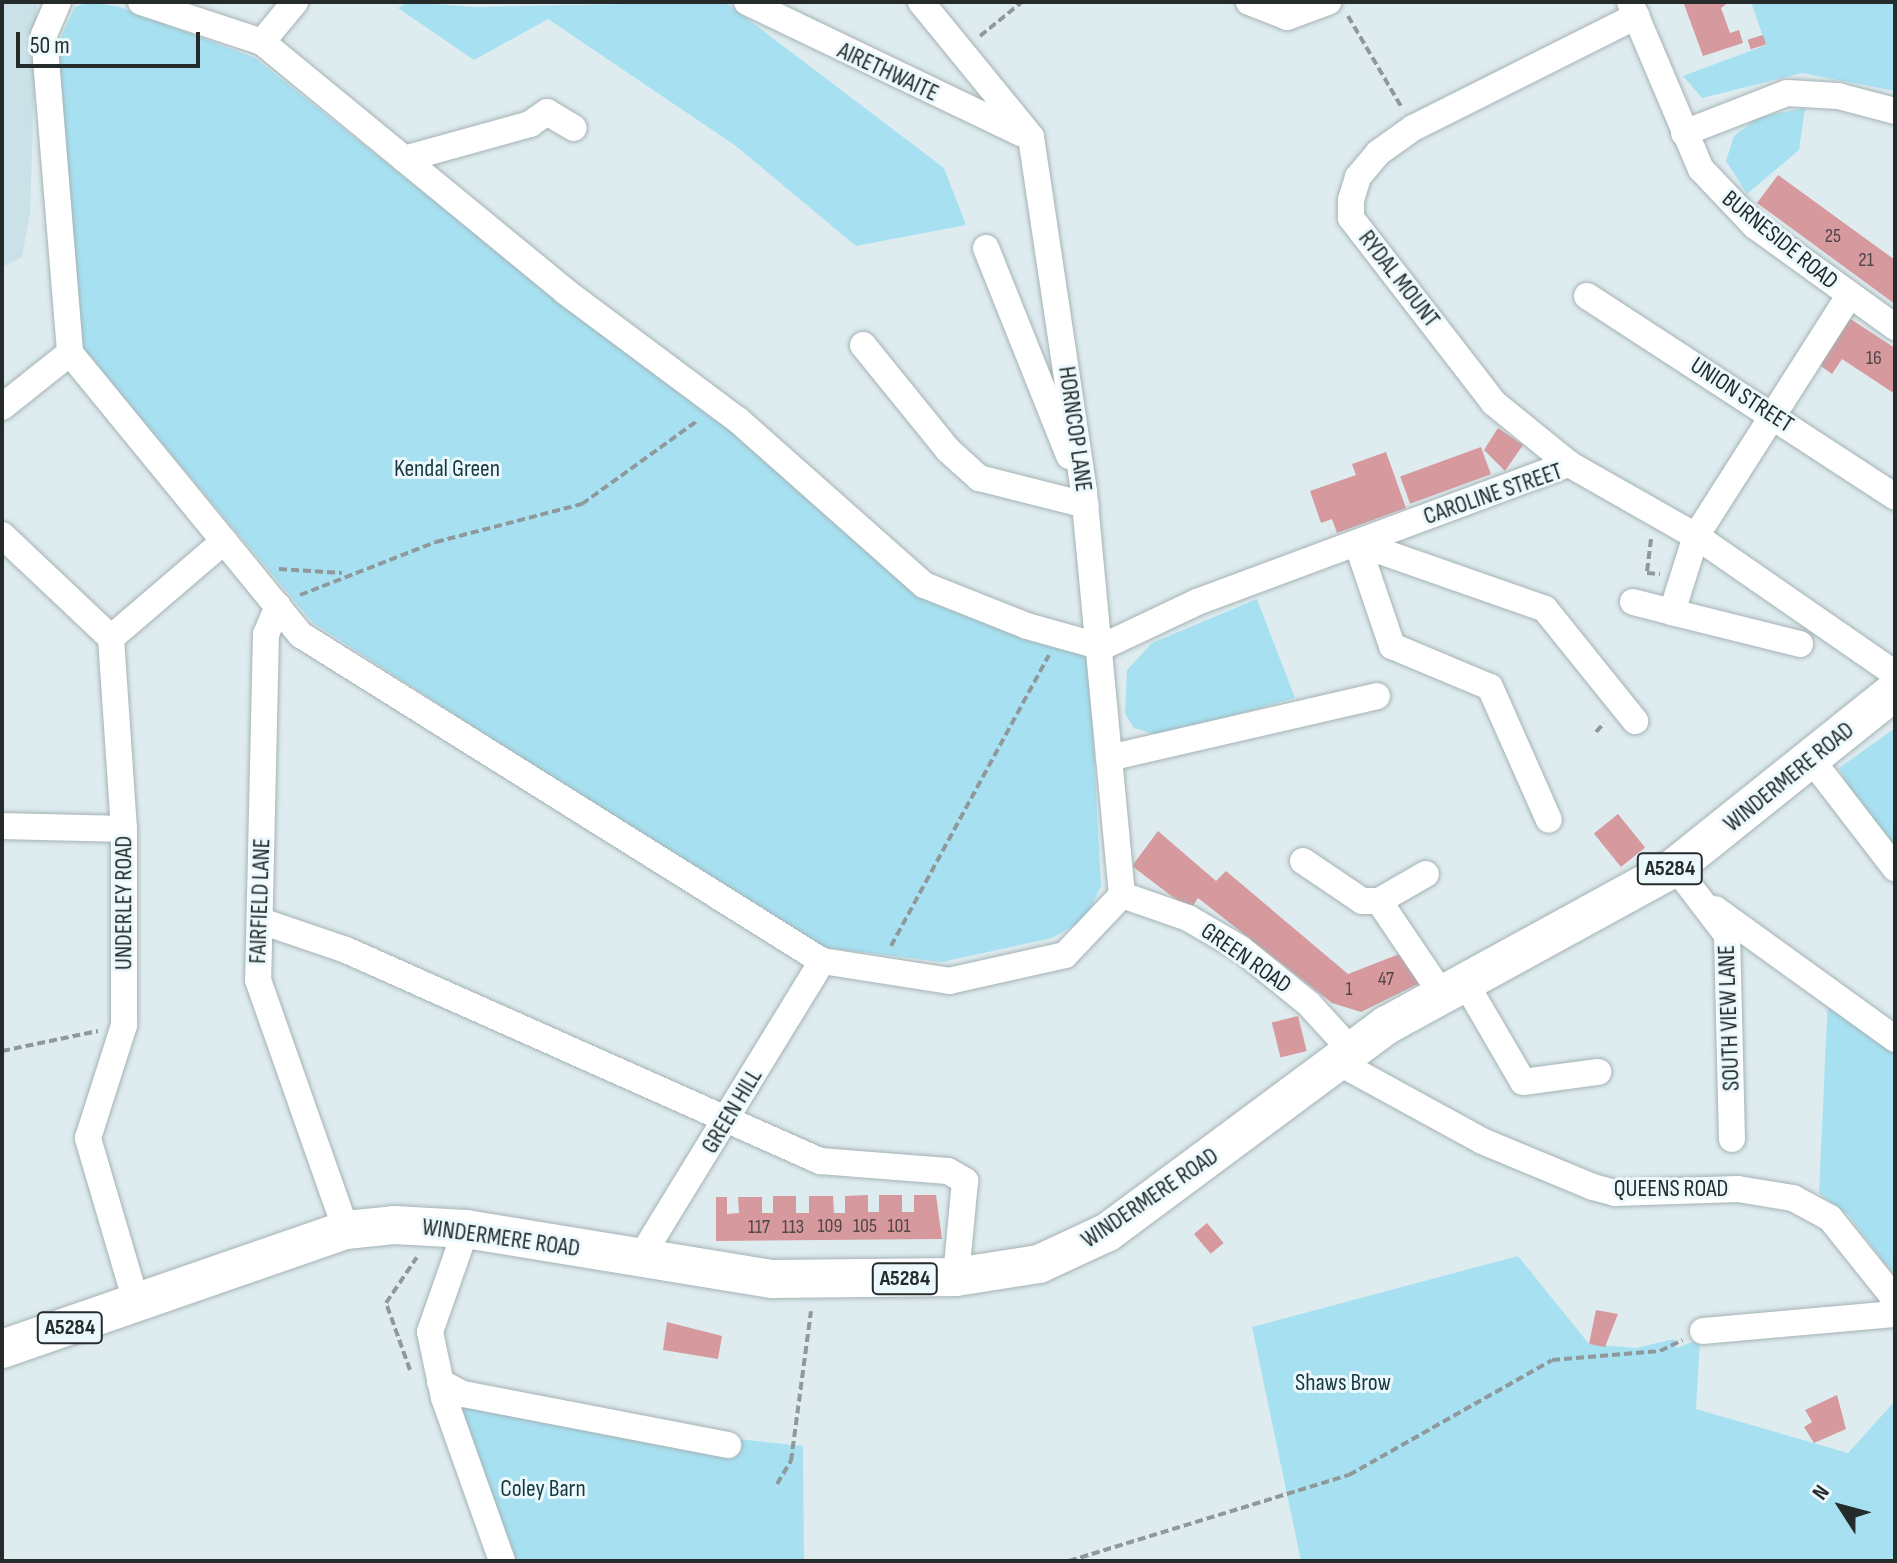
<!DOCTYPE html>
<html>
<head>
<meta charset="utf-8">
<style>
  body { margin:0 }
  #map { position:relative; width:1897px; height:1563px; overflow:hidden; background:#deecef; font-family:"Sofia Sans Condensed",sans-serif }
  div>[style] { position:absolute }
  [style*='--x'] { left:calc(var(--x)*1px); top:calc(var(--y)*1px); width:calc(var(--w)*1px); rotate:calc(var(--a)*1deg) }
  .built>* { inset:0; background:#cae1e7 }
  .green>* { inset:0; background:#a7e1f1 }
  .building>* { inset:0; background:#d6999d; transform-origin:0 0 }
  .path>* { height:4px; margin-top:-2px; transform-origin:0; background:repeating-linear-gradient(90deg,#8f999b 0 8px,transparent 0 12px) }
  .roads { filter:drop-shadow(0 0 2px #a5b2b5) drop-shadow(0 0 2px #a5b2b5) }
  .minor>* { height:26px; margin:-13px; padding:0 13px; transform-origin:13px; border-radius:13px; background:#fff }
  .highway>* { height:38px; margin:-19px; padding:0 19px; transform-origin:19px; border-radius:19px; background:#fff }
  span { translate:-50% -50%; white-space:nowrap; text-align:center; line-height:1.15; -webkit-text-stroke:6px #ebf9fd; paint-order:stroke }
  .number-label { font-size:20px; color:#514648 }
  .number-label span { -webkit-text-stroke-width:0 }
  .shield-label span { padding:2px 6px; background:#ebf9fd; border:2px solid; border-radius:6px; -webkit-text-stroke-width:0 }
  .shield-label { font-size:22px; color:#252a2b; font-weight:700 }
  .street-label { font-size:24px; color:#252a2b }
  .park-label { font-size:24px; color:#173840 }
  .frame { position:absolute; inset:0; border:4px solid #252a2b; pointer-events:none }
  .north { position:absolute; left:1801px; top:1467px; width:80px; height:80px; -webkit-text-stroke:6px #ebf9fd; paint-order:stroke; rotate:306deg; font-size:22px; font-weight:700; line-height:32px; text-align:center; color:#252a2b }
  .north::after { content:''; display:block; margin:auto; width:28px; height:36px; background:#252a2b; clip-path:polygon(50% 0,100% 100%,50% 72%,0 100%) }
  .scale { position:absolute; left:16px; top:32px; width:184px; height:36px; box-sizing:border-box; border:4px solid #252a2b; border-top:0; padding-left:10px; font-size:24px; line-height:28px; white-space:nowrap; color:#252a2b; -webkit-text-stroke:6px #ebf9fd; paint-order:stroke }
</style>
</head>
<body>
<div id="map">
  <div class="built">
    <div style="clip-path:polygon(2px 2px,37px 2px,30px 213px,22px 257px,2px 267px)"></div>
  </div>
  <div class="green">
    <div style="clip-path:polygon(90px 2px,120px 7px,255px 58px,562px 303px,711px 409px,923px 592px,1089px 657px,1101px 886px,1086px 918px,1052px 938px,942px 962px,812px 946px,313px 623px,81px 347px,56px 48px,75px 7px)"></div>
    <div style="clip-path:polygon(408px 2px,475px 7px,725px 2px,944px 168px,966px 225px,856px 246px,736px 146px,548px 19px,474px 60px,398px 8px)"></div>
    <div style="clip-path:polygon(1751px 2px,1895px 2px,1895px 91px,1802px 73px,1702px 98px,1683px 76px,1766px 45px)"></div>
    <div style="clip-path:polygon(1805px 108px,1799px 150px,1747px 194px,1726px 161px,1734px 136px,1759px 117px)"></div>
    <div style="clip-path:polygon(1257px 599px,1295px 698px,1160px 736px,1134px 728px,1125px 714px,1127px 670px,1152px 643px)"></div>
    <div style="clip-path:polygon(1895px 728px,1895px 847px,1862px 812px,1839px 768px)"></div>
    <div style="clip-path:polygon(1828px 996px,1895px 1046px,1895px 1276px,1848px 1215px,1819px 1193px)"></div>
    <div style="clip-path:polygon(1518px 1256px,1589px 1344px,1636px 1348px,1674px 1339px,1677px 1348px,1700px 1339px,1696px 1409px,1848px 1453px,1895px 1401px,1895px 1561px,1301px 1561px,1252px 1327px)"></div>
    <div style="clip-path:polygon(486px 1403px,735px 1456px,737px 1439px,803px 1446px,804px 1561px,493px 1561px,445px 1406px)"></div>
  </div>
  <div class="building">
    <div style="clip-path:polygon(1729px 2px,1721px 8px,1730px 33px,1739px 30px,1743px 43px,1703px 56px,1684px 4px)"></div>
    <div style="left:1763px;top:35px;width:10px;height:16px;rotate:73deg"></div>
    <div style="clip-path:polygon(1778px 175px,1895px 260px,1895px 304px,1757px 203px)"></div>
    <div style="clip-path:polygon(1849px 318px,1895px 348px,1895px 394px,1842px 359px,1832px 374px,1818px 364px)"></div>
    <div style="clip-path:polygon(1498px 428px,1523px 445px,1505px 471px,1484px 450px)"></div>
    <div style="left:1481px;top:447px;width:29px;height:86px;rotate:70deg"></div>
    <div style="clip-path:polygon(1386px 452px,1406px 508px,1337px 533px,1332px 519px,1321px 523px,1310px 491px,1356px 475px,1352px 464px)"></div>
    <div style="left:1618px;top:814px;width:43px;height:31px;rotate:51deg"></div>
    <div style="clip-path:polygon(1158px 831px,1216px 881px,1226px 871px,1348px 974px,1407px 951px,1422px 982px,1361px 1012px,1332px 1003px,1198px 898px,1190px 910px,1132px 866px)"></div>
    <div style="left:1298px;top:1016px;width:36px;height:27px;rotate:76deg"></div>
    <div style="clip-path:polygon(868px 1195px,868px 1212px,879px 1212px,879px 1195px,902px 1195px,902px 1212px,914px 1212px,914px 1195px,936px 1195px,942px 1239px,716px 1241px,716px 1197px,727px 1197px,727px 1214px,739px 1213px,738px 1197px,762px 1197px,762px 1213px,773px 1213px,773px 1196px,796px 1196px,796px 1213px,809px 1213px,809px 1196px,833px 1196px,834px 1213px,845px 1213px,845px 1196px)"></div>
    <div style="left:1207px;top:1223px;width:26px;height:17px;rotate:50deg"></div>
    <div style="clip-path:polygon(1596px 1310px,1618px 1314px,1605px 1347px,1589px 1344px)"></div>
    <div style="clip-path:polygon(667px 1322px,722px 1336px,718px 1359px,663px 1350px)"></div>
    <div style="clip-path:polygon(1837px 1395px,1846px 1429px,1814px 1443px,1804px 1427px,1812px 1422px,1805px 1410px)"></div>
  </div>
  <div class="path">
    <div style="--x:1348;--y:16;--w:107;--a:59.6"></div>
    <div style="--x:980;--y:36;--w:54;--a:-39"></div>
    <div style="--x:1651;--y:539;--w:34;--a:97"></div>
    <div style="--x:1647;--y:573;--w:13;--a:4"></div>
    <div style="--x:279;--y:569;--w:63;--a:3.6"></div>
    <div style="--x:300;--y:595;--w:146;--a:-21.3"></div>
    <div style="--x:436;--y:542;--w:151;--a:-14.6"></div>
    <div style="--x:582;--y:504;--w:142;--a:-35.8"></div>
    <div style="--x:1596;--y:732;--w:12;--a:-48"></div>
    <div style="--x:891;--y:946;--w:331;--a:-61.5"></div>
    <div style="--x:2;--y:1051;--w:98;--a:-11.8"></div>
    <div style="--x:410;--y:1370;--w:71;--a:-109.7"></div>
    <div style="--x:386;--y:1303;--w:55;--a:-56"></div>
    <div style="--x:777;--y:1484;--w:27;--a:-59"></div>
    <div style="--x:791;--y:1461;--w:151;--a:-82.4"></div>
    <div style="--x:1069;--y:1561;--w:293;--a:-17.1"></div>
    <div style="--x:1349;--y:1475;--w:233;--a:-29.5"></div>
    <div style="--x:1552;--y:1360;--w:108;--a:-4.8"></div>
    <div style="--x:1660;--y:1351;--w:25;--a:-26"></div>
  </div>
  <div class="roads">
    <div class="minor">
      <div style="--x:58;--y:2;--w:36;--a:113"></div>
      <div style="--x:44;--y:35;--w:319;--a:85.3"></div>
      <div style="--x:70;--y:353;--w:365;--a:50.7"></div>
      <div style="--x:301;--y:635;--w:615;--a:32.04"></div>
      <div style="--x:822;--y:961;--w:129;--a:8.9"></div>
      <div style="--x:949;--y:981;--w:119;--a:-12.6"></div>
      <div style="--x:1065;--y:955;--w:83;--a:-46.5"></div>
      <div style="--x:141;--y:2;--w:127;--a:18.3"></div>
      <div style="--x:262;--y:42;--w:394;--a:39.4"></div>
      <div style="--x:566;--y:292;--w:214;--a:36.7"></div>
      <div style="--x:738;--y:420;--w:249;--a:41.6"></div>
      <div style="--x:924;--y:585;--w:111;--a:21.7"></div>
      <div style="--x:1027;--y:626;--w:78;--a:15.6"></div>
      <div style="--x:1102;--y:647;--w:105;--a:-25.3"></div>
      <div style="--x:1197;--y:602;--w:397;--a:-20.4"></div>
      <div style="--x:1569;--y:464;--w:146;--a:29.6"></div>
      <div style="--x:1696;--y:536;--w:242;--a:34.7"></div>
      <div style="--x:747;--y:2;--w:304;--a:25.6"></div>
      <div style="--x:921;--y:2;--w:174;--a:50.8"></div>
      <div style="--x:1031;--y:137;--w:360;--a:81.5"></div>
      <div style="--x:1084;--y:493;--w:404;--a:84.6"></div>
      <div style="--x:1249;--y:2;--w:41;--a:21.5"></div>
      <div style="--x:1287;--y:17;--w:44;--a:-20.1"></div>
      <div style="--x:1630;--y:2;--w:181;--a:67"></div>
      <div style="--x:1701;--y:169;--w:79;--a:46.5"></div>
      <div style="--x:1755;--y:226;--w:173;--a:35.8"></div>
      <div style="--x:262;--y:42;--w:52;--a:-50.5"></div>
      <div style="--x:1684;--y:133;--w:110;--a:-21.2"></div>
      <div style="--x:1787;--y:93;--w:51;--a:3.4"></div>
      <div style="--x:1838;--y:96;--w:59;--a:14.7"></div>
      <div style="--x:404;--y:159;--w:131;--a:-15.5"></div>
      <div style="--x:530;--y:124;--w:21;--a:-35"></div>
      <div style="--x:547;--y:112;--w:31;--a:31"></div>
      <div style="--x:986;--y:248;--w:224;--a:68.2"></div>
      <div style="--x:1587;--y:296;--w:368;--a:33.1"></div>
      <div style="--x:863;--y:345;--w:135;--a:51"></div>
      <div style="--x:948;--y:450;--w:42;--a:42.1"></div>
      <div style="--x:979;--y:478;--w:110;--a:14.2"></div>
      <div style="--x:2;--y:407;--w:87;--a:-38.5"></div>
      <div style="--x:1569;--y:464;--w:97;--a:-140.9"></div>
      <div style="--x:1494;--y:403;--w:234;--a:-127.7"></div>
      <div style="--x:1351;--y:218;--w:18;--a:-90"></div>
      <div style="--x:1351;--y:200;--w:24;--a:-73"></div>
      <div style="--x:1358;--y:177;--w:31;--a:-50"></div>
      <div style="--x:1378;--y:153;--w:43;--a:-35.5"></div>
      <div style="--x:1413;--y:128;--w:250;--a:-26.6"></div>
      <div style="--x:2;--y:535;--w:150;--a:43.4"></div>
      <div style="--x:1357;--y:543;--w:109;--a:71.2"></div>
      <div style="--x:1392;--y:646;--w:106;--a:22.7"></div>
      <div style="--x:1490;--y:687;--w:145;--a:66.1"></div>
      <div style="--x:1357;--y:543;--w:199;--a:19.3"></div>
      <div style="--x:1545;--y:609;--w:144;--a:51.2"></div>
      <div style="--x:1633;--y:602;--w:40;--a:14.4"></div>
      <div style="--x:278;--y:606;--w:30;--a:113"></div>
      <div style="--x:266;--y:634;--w:346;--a:91.3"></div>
      <div style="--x:258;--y:980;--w:265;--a:70.6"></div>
      <div style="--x:1800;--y:644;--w:132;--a:-166"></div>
      <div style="--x:1672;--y:612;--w:80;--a:-72.5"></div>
      <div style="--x:1696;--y:536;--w:285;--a:-57.5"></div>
      <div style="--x:1109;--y:758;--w:275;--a:-13"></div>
      <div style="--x:1811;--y:759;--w:138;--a:52.4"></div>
      <div style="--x:2;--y:826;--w:122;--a:1.4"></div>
      <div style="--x:1303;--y:861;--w:71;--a:34.1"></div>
      <div style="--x:1362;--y:901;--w:17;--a:0"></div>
      <div style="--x:1379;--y:901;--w:115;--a:56"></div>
      <div style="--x:1675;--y:867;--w:86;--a:52.6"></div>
      <div style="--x:1727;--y:935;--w:204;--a:88.6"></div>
      <div style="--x:1122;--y:895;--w:70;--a:19.2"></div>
      <div style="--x:1188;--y:918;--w:61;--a:30.3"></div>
      <div style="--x:1241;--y:949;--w:87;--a:39"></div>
      <div style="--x:1309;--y:1004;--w:61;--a:47.7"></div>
      <div style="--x:1379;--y:901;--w:54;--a:-29.9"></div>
      <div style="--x:1715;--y:909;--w:222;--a:35.8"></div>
      <div style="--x:261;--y:921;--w:90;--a:18.8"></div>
      <div style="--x:346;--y:950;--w:519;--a:24"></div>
      <div style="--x:820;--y:1161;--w:128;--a:4.5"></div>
      <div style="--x:948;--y:1171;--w:20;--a:30"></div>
      <div style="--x:965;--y:1181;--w:96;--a:95.4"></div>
      <div style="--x:1466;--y:984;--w:113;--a:59.8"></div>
      <div style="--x:1523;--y:1082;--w:76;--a:-7.6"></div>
      <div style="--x:1336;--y:1061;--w:166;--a:28.7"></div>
      <div style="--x:1482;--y:1141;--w:120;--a:22.5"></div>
      <div style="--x:1593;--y:1187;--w:23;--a:15"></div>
      <div style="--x:1615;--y:1193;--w:123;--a:-1.9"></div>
      <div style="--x:1738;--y:1189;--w:56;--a:9.3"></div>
      <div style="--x:1793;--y:1198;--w:42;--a:28.4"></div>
      <div style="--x:1830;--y:1218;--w:104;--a:51.3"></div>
      <div style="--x:466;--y:1229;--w:109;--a:109.3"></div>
      <div style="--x:430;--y:1332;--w:67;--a:78"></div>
      <div style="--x:444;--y:1398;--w:173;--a:70.4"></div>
      <div style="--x:639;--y:1260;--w:351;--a:-58.5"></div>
      <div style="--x:137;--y:1305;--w:174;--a:-106.4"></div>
      <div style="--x:88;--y:1138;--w:119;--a:-72.3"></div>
      <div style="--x:124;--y:1025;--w:196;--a:-90"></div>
      <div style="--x:124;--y:829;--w:191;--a:-93.9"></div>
      <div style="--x:111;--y:638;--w:149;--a:-40.6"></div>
      <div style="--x:1703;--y:1331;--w:193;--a:-5.1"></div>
      <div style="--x:440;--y:1382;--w:26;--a:28"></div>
      <div style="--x:463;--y:1394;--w:270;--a:10.9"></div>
    </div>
    <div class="highway">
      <div style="--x:2;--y:1349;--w:364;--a:-19.1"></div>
      <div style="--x:346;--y:1230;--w:48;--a:-5.9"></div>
      <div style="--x:394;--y:1225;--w:72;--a:3.2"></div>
      <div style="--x:466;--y:1229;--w:311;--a:9.3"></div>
      <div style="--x:773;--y:1279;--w:183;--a:-0.6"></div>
      <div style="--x:956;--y:1277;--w:84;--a:-8.9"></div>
      <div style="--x:1039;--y:1264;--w:76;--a:-24.9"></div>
      <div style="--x:1108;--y:1232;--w:347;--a:-36.6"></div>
      <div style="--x:1387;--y:1025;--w:328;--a:-28.7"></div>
      <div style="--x:1675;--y:867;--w:282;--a:-38.7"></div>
    </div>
  </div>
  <div class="number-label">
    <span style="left:1833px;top:236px">25</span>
    <span style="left:1866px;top:260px">21</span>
    <span style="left:1874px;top:358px">16</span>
    <span style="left:1386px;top:979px">47</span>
    <span style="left:1349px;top:989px">1</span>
    <span style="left:830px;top:1226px">109</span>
    <span style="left:865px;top:1226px">105</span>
    <span style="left:899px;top:1226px">101</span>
    <span style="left:759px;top:1227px">117</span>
    <span style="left:793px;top:1227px">113</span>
  </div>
  <div class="shield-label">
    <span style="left:1670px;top:869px">A5284</span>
    <span style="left:905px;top:1279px">A5284</span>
    <span style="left:70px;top:1328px">A5284</span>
  </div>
  <div class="street-label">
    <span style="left:888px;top:72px;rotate:25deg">AIRETHWAITE</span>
    <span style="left:1780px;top:240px;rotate:39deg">BURNESIDE ROAD</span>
    <span style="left:1399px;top:279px;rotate:52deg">RYDAL MOUNT</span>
    <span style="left:1742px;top:395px;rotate:33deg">UNION STREET</span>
    <span style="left:1075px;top:429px;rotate:82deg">HORNCOP LANE</span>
    <span style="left:1493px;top:494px;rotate:-19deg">CAROLINE STREET</span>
    <span style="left:1789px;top:777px;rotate:-39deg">WINDERMERE ROAD</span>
    <span style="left:260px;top:901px;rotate:-88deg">FAIRFIELD LANE</span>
    <span style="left:124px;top:903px;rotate:-90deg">UNDERLEY ROAD</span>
    <span style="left:1246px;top:958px;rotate:35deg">GREEN ROAD</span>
    <span style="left:1729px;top:1018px;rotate:-92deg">SOUTH VIEW LANE</span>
    <span style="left:732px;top:1111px;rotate:-59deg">GREEN HILL</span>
    <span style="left:1671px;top:1189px">QUEENS ROAD</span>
    <span style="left:1150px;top:1198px;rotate:-34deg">WINDERMERE ROAD</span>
    <span style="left:501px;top:1238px;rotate:8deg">WINDERMERE ROAD</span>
  </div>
  <div class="park-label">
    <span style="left:447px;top:469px">Kendal Green</span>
    <span style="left:1343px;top:1383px">Shaws Brow</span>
    <span style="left:543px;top:1489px">Coley Barn</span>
  </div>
  <div class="frame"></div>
  <div class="north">N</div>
  <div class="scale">50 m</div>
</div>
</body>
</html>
